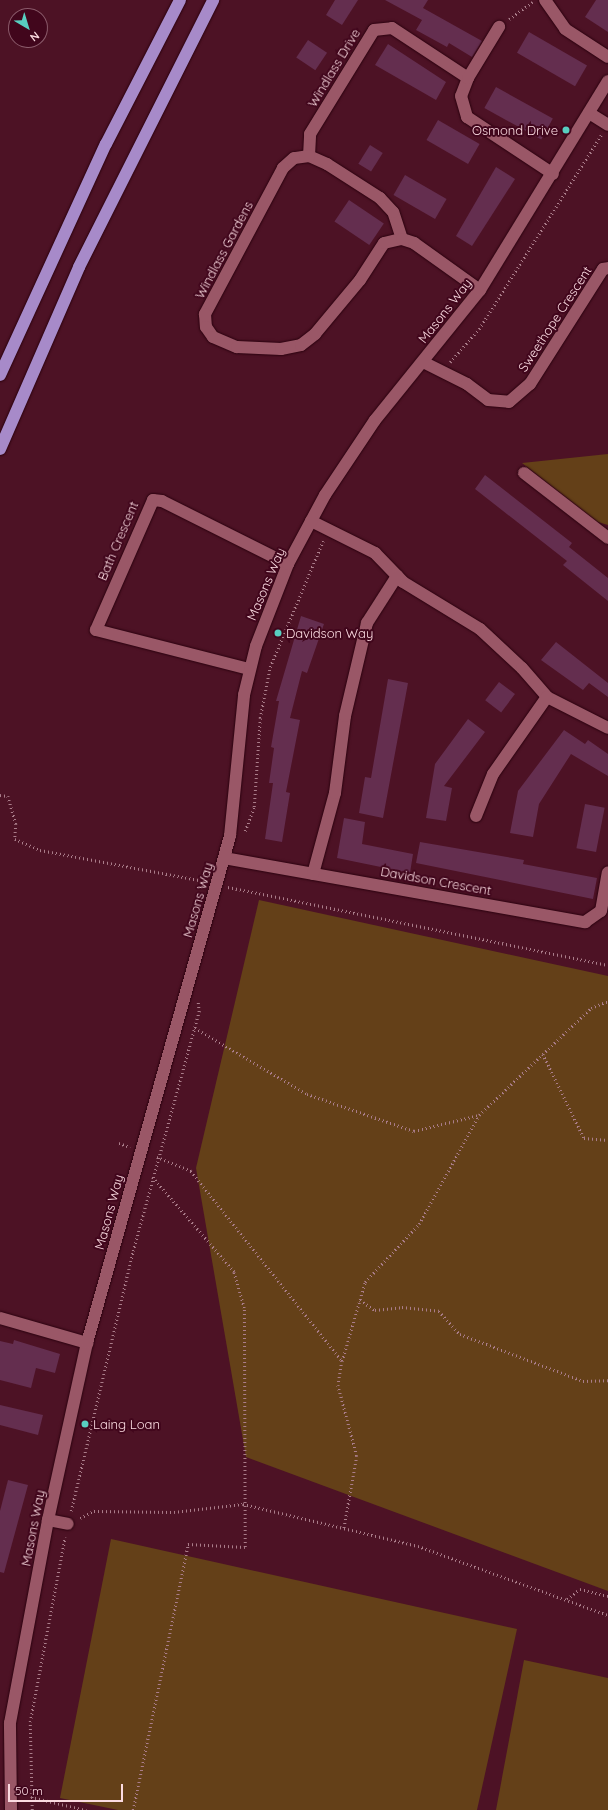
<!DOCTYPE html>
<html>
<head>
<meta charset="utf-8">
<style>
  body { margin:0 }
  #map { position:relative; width:608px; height:1810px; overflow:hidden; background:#4d1225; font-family:Quicksand,sans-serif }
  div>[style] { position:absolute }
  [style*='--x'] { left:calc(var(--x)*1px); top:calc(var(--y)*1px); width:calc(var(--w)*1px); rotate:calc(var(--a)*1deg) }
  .green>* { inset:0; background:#644018 }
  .building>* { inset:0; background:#642e4f; transform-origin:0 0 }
  .path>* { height:2.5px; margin-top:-1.25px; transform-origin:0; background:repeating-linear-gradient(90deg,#aa7d8a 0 1px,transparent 0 4px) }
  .roads { filter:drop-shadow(0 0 1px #2b020f) drop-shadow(0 0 1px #2b020f) }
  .minor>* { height:12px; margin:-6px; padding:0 6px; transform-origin:6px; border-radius:6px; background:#9a5767 }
  .highway>* { height:12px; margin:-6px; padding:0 6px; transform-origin:6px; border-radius:6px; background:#a78ac9 }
  .dots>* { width:11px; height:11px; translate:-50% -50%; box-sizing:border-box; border:2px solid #41061c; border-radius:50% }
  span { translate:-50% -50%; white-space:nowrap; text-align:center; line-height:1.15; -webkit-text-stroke:4px #41061c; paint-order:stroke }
  .street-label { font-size:13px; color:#fbdbe1 }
  .poi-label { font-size:13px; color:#fbdbe1 }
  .right { translate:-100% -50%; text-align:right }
  .left { translate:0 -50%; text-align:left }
  .north { position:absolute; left:8px; top:8px; width:40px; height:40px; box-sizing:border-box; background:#41061c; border:1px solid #8b5b6b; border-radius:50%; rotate:142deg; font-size:11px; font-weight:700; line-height:16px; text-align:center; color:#fbdbe1 }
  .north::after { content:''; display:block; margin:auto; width:14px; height:18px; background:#58cec0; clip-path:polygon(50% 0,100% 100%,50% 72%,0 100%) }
  .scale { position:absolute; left:8px; top:1784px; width:115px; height:18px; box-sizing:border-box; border:2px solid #fbdbe1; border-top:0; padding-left:5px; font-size:12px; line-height:14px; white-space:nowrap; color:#fbdbe1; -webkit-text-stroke:3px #41061c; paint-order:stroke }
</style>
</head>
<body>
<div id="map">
  <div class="green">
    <div style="clip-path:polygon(608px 454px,608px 525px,598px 522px,522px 463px)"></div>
    <div style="clip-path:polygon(259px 900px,608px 976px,608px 1591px,246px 1457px,196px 1168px)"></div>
    <div style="clip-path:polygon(111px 1539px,517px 1629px,477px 1810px,118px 1810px,60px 1798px)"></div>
    <div style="clip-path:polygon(524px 1660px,608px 1678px,608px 1810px,496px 1810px)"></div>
  </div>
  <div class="building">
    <div style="clip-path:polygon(335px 0,358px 0,342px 25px,326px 15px)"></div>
    <div style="clip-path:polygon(385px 0,428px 0,423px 8px,482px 41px,472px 57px,449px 43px,447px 47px,416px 30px,422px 20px)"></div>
    <div style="clip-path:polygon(596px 0,608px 0,608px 32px,585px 17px)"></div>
    <div style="left:529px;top:32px;width:67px;height:24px;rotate:30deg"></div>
    <div style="left:308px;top:40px;width:23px;height:21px;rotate:34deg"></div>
    <div style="clip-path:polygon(388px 44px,446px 82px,436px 100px,375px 65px)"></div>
    <div style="left:496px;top:87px;width:65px;height:24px;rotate:29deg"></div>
    <div style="left:438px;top:120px;width:48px;height:23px;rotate:30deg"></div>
    <div style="left:370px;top:145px;width:15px;height:22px;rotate:32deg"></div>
    <div style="clip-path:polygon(496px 167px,515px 179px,472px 246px,456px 236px)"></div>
    <div style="left:405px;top:175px;width:48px;height:23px;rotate:30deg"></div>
    <div style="left:349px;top:200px;width:42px;height:26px;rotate:34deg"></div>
    <div style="clip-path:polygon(485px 475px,572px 543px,569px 547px,608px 578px,608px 601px,563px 565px,567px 561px,475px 489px)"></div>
    <div style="clip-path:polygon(301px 616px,324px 624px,307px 673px,302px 671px,290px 718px,300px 720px,286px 792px,290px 793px,282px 842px,265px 839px,273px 783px,269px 783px,274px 748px,271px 747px,279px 701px,276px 701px)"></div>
    <div style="clip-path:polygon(556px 642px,608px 683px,608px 697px,589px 683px,583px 690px,541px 660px)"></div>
    <div style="clip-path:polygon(388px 679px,408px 683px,383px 818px,359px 813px,365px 777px,371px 778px)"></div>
    <div style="left:499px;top:682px;width:20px;height:23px;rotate:37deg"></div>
    <div style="clip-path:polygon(468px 719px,485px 732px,444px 786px,452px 788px,446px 821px,426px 818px,435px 764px)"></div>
    <div style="clip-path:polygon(564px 730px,585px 744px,588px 740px,608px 754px,608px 776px,571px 754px,539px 804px,533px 837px,510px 833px,518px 791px)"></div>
    <div style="left:585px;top:804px;width:20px;height:45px;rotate:11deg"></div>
    <div style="clip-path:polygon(344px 818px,365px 822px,362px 844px,413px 854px,410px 873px,337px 858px)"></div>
    <div style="clip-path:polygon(420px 842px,524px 860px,523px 864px,597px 878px,593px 899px,416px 863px)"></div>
    <div style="clip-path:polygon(14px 1340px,60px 1354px,55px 1373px,36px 1368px,31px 1388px,0 1380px,0 1341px,13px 1344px)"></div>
    <div style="clip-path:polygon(0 1405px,43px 1415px,38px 1435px,0 1425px)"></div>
    <div style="clip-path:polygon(8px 1480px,28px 1485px,4px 1573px,0 1572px,0 1511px)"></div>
  </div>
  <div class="path">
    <div style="--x:509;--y:19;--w:29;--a:-36"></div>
    <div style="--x:450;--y:362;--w:44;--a:-48.7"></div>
    <div style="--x:479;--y:329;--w:229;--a:-57.8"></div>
    <div style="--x:0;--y:795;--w:8;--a:7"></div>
    <div style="--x:8;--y:796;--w:29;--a:74"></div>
    <div style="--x:16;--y:824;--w:15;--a:94"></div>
    <div style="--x:15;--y:839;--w:27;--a:24"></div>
    <div style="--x:40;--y:850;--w:167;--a:10.7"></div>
    <div style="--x:245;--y:831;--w:26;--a:-69"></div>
    <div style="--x:254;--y:807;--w:89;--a:-86.1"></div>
    <div style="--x:260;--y:718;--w:52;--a:-78.9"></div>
    <div style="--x:270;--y:667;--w:137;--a:-67.2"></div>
    <div style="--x:228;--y:887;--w:388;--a:11.6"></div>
    <div style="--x:195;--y:1028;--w:130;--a:30.5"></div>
    <div style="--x:307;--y:1094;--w:113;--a:19.1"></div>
    <div style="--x:414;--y:1131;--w:67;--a:-13.8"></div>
    <div style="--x:479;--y:1115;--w:155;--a:-43.7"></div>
    <div style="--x:591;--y:1008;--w:18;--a:-22"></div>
    <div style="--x:543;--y:1054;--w:93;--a:64"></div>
    <div style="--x:584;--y:1138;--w:24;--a:5"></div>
    <div style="--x:119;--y:1143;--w:12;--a:20"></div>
    <div style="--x:157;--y:1157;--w:37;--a:22"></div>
    <div style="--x:191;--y:1171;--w:243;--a:51.5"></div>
    <div style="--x:342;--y:1361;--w:24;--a:99"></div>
    <div style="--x:338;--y:1385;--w:73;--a:75"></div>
    <div style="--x:357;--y:1456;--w:74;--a:100.1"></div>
    <div style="--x:360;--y:1300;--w:18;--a:34"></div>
    <div style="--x:375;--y:1310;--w:27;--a:-6"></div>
    <div style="--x:402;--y:1307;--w:37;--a:6"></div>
    <div style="--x:439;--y:1311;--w:31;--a:48"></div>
    <div style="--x:460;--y:1334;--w:132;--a:20.9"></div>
    <div style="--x:583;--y:1381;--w:25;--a:-2"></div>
    <div style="--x:342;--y:1361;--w:82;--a:-73.8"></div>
    <div style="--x:365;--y:1282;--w:79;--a:-47"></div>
    <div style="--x:419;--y:1224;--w:124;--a:-61.2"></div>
    <div style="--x:71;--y:1511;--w:267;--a:-76.6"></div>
    <div style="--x:133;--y:1251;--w:248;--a:-74.6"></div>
    <div style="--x:199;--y:1012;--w:10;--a:-96"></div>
    <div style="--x:80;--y:1518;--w:16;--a:-27"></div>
    <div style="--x:94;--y:1511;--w:80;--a:0.7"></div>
    <div style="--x:174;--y:1512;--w:69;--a:-6.6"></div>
    <div style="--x:243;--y:1504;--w:180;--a:13.5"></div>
    <div style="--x:418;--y:1546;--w:202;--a:20"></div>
    <div style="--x:567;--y:1599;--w:16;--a:-38"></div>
    <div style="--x:580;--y:1589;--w:29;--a:14"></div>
    <div style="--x:31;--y:1797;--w:57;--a:13.3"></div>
    <div style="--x:32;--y:1810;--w:88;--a:-91.3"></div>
    <div style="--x:30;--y:1722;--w:188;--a:-79.3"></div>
    <div style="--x:133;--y:1810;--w:272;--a:-78.3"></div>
    <div style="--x:188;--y:1544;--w:57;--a:3"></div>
    <div style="--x:245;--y:1547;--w:239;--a:-90.2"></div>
    <div style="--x:244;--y:1308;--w:37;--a:-106"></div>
    <div style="--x:234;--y:1272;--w:125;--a:-130.8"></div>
  </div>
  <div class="roads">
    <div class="minor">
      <div style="--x:545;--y:0;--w:35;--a:55"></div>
      <div style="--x:565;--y:29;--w:51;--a:33.1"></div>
      <div style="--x:468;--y:78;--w:19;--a:111"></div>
      <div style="--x:461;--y:96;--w:22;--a:74"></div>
      <div style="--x:467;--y:117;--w:103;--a:33.5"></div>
      <div style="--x:589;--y:113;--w:22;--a:32"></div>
      <div style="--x:309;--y:156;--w:22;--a:-87"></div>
      <div style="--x:310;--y:134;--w:122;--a:-58.4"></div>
      <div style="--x:374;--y:30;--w:18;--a:-6"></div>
      <div style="--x:392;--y:28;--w:91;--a:33.3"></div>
      <div style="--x:468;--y:78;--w:60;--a:-58.7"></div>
      <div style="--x:402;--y:239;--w:28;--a:-108"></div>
      <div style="--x:393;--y:212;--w:19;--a:-133"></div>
      <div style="--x:380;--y:198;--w:63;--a:-147.3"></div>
      <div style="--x:327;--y:164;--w:20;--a:-156"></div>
      <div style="--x:309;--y:156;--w:15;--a:172"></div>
      <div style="--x:294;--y:158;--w:15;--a:138"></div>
      <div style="--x:283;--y:168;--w:166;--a:118.1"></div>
      <div style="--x:205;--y:314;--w:13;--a:86"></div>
      <div style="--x:206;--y:327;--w:12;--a:55"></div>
      <div style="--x:213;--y:337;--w:26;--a:23"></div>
      <div style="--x:237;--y:347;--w:44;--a:2.6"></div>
      <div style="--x:281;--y:349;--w:20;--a:-11"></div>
      <div style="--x:301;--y:345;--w:18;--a:-38"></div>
      <div style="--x:315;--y:334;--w:70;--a:-50.2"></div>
      <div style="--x:360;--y:280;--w:44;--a:-57"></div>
      <div style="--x:384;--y:243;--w:18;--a:-13"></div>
      <div style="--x:402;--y:239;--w:13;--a:18"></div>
      <div style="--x:414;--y:243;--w:81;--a:35.5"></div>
      <div style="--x:423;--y:362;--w:49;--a:26.6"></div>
      <div style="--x:467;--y:384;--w:26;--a:37"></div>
      <div style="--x:488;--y:400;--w:21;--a:5"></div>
      <div style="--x:509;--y:402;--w:28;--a:-41"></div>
      <div style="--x:530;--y:384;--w:136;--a:-57.6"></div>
      <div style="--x:603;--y:269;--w:5;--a:-11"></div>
      <div style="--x:524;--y:473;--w:106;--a:37.7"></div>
      <div style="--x:311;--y:521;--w:72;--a:26.6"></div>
      <div style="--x:375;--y:553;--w:40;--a:46"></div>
      <div style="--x:403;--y:582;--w:90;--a:31.4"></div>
      <div style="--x:480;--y:629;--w:57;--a:42.9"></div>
      <div style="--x:522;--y:668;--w:38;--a:49"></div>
      <div style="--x:547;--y:697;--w:68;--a:26.9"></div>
      <div style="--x:249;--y:669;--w:158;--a:-165.7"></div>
      <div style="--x:96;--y:630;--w:142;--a:-66.3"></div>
      <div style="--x:153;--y:500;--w:9;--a:6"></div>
      <div style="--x:162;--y:501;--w:141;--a:26.6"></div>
      <div style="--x:476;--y:816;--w:45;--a:-68"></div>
      <div style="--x:493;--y:774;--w:94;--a:-55"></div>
      <div style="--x:224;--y:858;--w:367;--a:10.1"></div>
      <div style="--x:585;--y:922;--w:19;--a:-35"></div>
      <div style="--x:601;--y:911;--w:39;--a:-80"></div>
      <div style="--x:313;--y:874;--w:84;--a:-74.8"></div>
      <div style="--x:335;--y:793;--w:78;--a:-82.6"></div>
      <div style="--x:345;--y:716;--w:96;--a:-76.7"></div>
      <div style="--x:367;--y:623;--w:56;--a:-57.4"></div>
      <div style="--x:0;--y:1318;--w:91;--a:16"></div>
      <div style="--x:48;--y:1520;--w:20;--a:11"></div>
      <div style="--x:11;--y:1810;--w:87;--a:-90.7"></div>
      <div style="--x:10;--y:1723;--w:207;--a:-79.4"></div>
      <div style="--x:48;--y:1520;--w:181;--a:-77.6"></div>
      <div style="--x:87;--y:1343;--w:527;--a:-74.25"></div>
      <div style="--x:230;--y:836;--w:142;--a:-84.3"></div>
      <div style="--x:244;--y:695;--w:50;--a:-76.2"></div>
      <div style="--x:256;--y:646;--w:88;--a:-68.7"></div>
      <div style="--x:288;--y:564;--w:78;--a:-61.8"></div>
      <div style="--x:325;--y:495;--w:90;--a:-56.3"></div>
      <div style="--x:375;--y:420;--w:167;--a:-51.1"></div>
      <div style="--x:480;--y:290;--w:245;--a:-58.5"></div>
    </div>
    <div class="highway">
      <div style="--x:0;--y:375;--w:254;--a:-65.4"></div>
      <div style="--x:106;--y:144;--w:162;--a:-62.8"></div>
      <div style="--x:0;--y:449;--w:198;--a:-66.5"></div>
      <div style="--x:79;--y:267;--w:299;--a:-63.3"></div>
    </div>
  </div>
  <div class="dots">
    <div style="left:566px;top:130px;background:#58cec0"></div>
    <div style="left:278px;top:633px;background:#58cec0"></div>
    <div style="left:85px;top:1424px;background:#58cec0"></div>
  </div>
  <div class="street-label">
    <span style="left:334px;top:68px;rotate:-59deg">Windlass Drive</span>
    <span style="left:224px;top:250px;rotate:-62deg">Windlass Gardens</span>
    <span style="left:445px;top:311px;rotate:-52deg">Masons Way</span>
    <span style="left:555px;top:319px;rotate:-57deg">Sweethope Crescent</span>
    <span style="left:118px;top:541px;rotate:-67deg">Bath Crescent</span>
    <span style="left:266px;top:584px;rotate:-67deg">Masons Way</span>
    <span style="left:436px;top:881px;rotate:10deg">Davidson Crescent</span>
    <span style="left:198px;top:900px;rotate:-74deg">Masons Way</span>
    <span style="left:109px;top:1212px;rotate:-75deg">Masons Way</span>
    <span style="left:33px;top:1528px;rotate:-79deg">Masons Way</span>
  </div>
  <div class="poi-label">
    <span class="right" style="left:558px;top:130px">Osmond Drive</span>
    <span class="left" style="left:286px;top:633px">Davidson Way</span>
    <span class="left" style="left:93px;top:1424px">Laing Loan</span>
  </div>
  <div class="north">N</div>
  <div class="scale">50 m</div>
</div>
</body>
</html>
